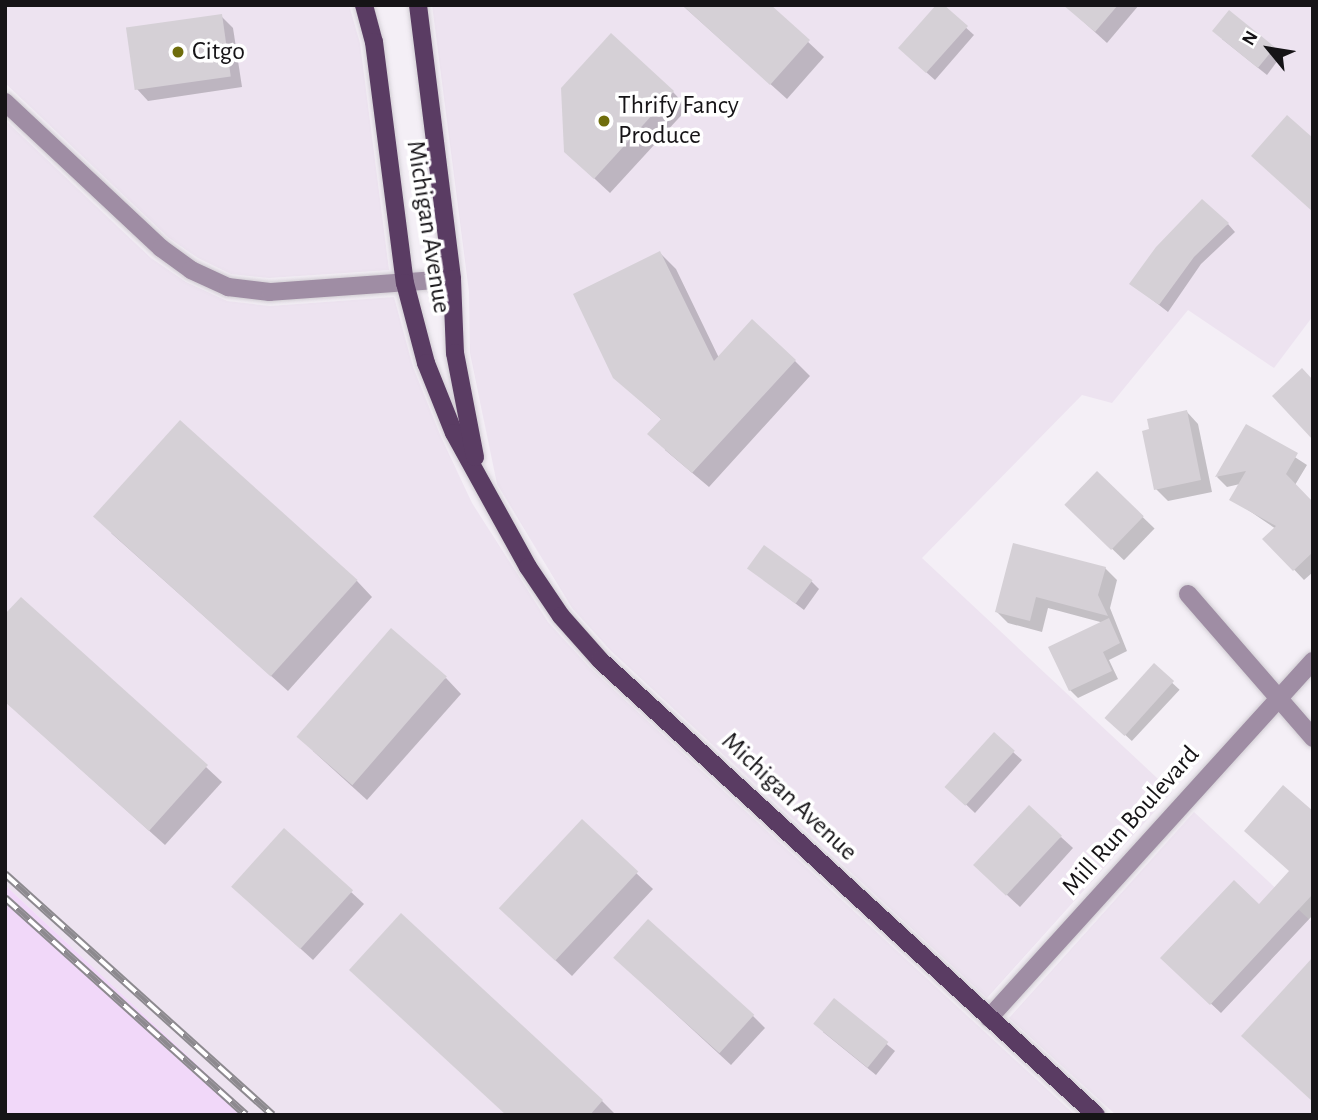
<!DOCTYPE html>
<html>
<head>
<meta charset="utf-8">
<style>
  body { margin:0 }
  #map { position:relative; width:1318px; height:1120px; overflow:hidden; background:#f4eff6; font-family:"Alegreya Sans",sans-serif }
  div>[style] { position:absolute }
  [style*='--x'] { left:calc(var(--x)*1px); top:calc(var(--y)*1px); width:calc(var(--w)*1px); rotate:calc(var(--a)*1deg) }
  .built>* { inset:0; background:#ede3f0 }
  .green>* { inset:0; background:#f1d8f9 }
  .shadow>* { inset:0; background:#0003; transform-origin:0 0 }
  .building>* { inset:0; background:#d5d0d6; transform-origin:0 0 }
  .roads { filter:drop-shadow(0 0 2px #d0ccd2) drop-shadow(0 0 2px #d0ccd2) }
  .minor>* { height:18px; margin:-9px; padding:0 9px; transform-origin:9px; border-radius:9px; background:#9f8da4 }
  .major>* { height:18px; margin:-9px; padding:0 9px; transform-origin:9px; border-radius:9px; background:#5a3c63 }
  .rail>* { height:8px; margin-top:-4px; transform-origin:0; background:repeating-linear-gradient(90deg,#fff 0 16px,#8d8a8f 0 32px); box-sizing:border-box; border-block:2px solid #8d8a8f }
  .dots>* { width:19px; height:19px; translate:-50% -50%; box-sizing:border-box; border:4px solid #fff; border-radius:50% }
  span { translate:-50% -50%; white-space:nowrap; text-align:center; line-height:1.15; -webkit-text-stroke:7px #fff; paint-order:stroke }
  .poi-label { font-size:26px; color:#161417 }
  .left { translate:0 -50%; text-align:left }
  .street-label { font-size:26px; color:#161417 }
  .frame { position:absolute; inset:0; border:7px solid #161417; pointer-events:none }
  .north { position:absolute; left:1234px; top:14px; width:70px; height:70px; -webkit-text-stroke:5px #fff; paint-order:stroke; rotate:300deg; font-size:19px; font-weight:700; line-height:28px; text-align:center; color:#161417 }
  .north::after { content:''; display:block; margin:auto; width:24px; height:32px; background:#161417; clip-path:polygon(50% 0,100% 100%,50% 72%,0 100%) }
</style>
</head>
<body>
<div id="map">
  <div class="built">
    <div style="clip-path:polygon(5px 5px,349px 5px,360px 43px,389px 270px,269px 278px,231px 274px,198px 258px,169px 238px,5px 83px)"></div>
    <div style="clip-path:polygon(432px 5px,1313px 5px,1313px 316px,1274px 368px,1188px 310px,1112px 403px,1082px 395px,922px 558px,1172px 792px,987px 998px,611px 651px,572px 608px,497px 484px,470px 353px,469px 292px)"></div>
    <div style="clip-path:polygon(5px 120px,151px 258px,186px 282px,227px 301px,270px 306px,394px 297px,413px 367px,441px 437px,472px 503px,548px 622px,590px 668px,1075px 1115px,251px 1115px,5px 885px)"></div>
    <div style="clip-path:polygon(1194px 812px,1313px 923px,1313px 1115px,1116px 1115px,1009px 1018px)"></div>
  </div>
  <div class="green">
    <div style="clip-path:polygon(5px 885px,251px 1115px,5px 1115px)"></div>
  </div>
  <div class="shadow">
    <div style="clip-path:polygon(682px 5px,769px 5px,824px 57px,787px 99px)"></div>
    <div style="clip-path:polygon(941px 5px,974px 35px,935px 80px,908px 56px)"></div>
    <div style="clip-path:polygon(1065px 5px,1139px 5px,1107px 43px)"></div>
    <div style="clip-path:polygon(1230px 13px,1281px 56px,1267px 75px,1222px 39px)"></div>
    <div style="clip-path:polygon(221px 16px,233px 28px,242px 87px,148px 101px,137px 89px)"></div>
    <div style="clip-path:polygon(673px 92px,688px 108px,610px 193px,582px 167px)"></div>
    <div style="clip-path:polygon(1228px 224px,1235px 232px,1201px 264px,1168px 312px,1132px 284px)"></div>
    <div style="clip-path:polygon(660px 253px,676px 269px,719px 358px,795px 361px,810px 376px,709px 487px,665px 450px,662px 420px,614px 377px)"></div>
    <div style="clip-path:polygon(1187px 412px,1198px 424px,1212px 492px,1168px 501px,1156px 489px)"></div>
    <div style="clip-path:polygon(1247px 426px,1307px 465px,1295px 485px,1313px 504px,1313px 572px,1304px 580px,1265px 539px,1276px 529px,1232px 499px,1240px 484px,1227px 487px,1217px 477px)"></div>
    <div style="left:1097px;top:473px;width:80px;height:44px;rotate:44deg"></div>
    <div style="clip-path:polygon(111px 533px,357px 581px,372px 597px,288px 691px)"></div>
    <div style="clip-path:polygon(749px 568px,811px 581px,819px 589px,804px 610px)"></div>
    <div style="clip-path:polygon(1105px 568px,1117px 580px,1110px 608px,1127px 651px,1109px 660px,1118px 679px,1078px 698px,1070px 690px,1104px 623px,1048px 608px,1042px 632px,1008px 623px,997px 612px)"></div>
    <div style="left:1154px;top:666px;width:35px;height:70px;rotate:43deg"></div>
    <div style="clip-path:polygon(446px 678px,461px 694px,367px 800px,313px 751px)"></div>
    <div style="clip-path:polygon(5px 701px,206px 767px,222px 782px,165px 845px)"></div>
    <div style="clip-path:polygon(994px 735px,1022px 760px,975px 813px,956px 795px)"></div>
    <div style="clip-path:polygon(1313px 814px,1313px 915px,1221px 1013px,1162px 958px,1259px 906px,1291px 871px)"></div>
    <div style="clip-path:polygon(582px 822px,653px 889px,572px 976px,517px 924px)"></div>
    <div style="clip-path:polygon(284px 830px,364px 904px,313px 960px,245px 898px)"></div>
    <div style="clip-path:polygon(1061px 837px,1073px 848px,1020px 907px,988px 877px)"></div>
    <div style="clip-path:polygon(401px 916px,602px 1101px,616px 1115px,507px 1115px)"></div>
    <div style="clip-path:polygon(627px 969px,753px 1016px,765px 1028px,731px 1065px)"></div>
    <div style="clip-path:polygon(834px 1001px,895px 1051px,876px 1075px,823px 1032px)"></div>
  </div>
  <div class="building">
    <div style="clip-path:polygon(682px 5px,771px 5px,810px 40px,770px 85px)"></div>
    <div style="clip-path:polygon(936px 5px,944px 5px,968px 26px,926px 73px,898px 48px)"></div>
    <div style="clip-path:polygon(1063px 5px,1118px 5px,1095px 32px)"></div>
    <div style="left:1229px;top:10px;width:59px;height:27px;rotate:39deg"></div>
    <div style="left:222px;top:14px;width:63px;height:97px;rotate:82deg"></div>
    <div style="clip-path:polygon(611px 33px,674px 91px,594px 179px,564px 152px,561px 88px)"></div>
    <div style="clip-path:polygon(1287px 115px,1313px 138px,1313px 212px,1251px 156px)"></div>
    <div style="clip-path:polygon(1202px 199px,1229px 223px,1194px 257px,1159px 305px,1129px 284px,1156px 247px)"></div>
    <div style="clip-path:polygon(660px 251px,714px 361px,752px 319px,796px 360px,692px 473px,647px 434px,661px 419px,613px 378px,573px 294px)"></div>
    <div style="clip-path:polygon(1302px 368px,1313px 380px,1313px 440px,1272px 396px)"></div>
    <div style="clip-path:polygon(1187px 410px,1201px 480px,1154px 490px,1142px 431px,1149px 429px,1147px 419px)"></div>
    <div style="left:180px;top:420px;width:239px;height:130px;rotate:42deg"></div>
    <div style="clip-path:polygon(1246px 424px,1298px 453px,1286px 474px,1313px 502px,1313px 552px,1293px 571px,1262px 539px,1276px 526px,1229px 500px,1246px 471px,1215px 477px)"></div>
    <div style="left:1097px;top:471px;width:65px;height:47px;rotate:44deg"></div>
    <div style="clip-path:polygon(1013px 543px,1106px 567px,1098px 595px,1108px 616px,1036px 597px,1030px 621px,995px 612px)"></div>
    <div style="left:764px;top:545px;width:60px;height:29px;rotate:36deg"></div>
    <div style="clip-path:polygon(21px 597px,208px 765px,149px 831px,5px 702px,5px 614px)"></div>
    <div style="clip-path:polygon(1109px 618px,1120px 643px,1103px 652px,1112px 671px,1069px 691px,1048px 647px)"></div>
    <div style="left:391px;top:628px;width:74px;height:144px;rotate:41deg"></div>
    <div style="left:1154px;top:663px;width:27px;height:74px;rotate:42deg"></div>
    <div style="left:994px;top:732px;width:28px;height:74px;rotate:42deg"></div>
    <div style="clip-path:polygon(1283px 785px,1313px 811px,1313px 894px,1210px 1005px,1160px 958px,1234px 880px,1259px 904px,1289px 871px,1244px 831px)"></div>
    <div style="left:1029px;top:805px;width:45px;height:82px;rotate:43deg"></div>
    <div style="left:582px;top:819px;width:77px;height:122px;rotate:43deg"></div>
    <div style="left:284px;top:828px;width:93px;height:79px;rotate:42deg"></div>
    <div style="clip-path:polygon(401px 913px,603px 1100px,590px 1115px,506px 1115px,349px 970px)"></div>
    <div style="left:648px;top:919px;width:143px;height:52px;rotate:42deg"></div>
    <div style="clip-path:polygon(1313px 957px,1313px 1102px,1241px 1036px)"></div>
    <div style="left:834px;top:998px;width:70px;height:33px;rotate:39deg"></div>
  </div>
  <div class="roads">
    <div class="minor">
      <div style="--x:5;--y:102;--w:214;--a:43.1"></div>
      <div style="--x:161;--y:248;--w:37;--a:36"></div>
      <div style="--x:191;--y:270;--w:41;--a:24.7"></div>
      <div style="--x:228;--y:287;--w:42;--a:6.8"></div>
      <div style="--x:270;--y:292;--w:182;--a:-4.1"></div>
      <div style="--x:1188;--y:594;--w:191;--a:49"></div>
      <div style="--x:989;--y:1018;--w:482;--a:-47.8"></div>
    </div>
    <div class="major">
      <div style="--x:364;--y:5;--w:38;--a:75"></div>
      <div style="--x:374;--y:42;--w:243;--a:82.7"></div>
      <div style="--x:405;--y:283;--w:83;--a:75.3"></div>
      <div style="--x:426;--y:363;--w:75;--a:68.2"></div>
      <div style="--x:454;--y:433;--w:153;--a:61.1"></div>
      <div style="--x:528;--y:567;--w:59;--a:56"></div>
      <div style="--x:561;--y:616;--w:59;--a:48.4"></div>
      <div style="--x:600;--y:660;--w:673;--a:42.53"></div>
      <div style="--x:418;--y:5;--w:276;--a:82.9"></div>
      <div style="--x:452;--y:279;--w:74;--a:87.7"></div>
      <div style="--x:455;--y:353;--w:106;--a:79.1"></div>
    </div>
  </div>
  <div class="rail">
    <div style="--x:5;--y:874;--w:360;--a:42"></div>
    <div style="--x:5;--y:898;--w:324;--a:42"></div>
  </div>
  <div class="dots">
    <div style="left:178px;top:52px;background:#6f6d0c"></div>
    <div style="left:604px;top:121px;background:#6f6d0c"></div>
  </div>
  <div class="poi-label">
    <span class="left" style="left:192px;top:52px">Citgo</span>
    <span class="left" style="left:618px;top:121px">Thrify Fancy<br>Produce</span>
  </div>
  <div class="street-label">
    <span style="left:428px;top:227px;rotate:81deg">Michigan Avenue</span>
    <span style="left:789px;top:797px;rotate:43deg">Michigan Avenue</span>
    <span style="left:1131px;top:821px;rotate:-48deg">Mill Run Boulevard</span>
  </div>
  <div class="frame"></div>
  <div class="north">N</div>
</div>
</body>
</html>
